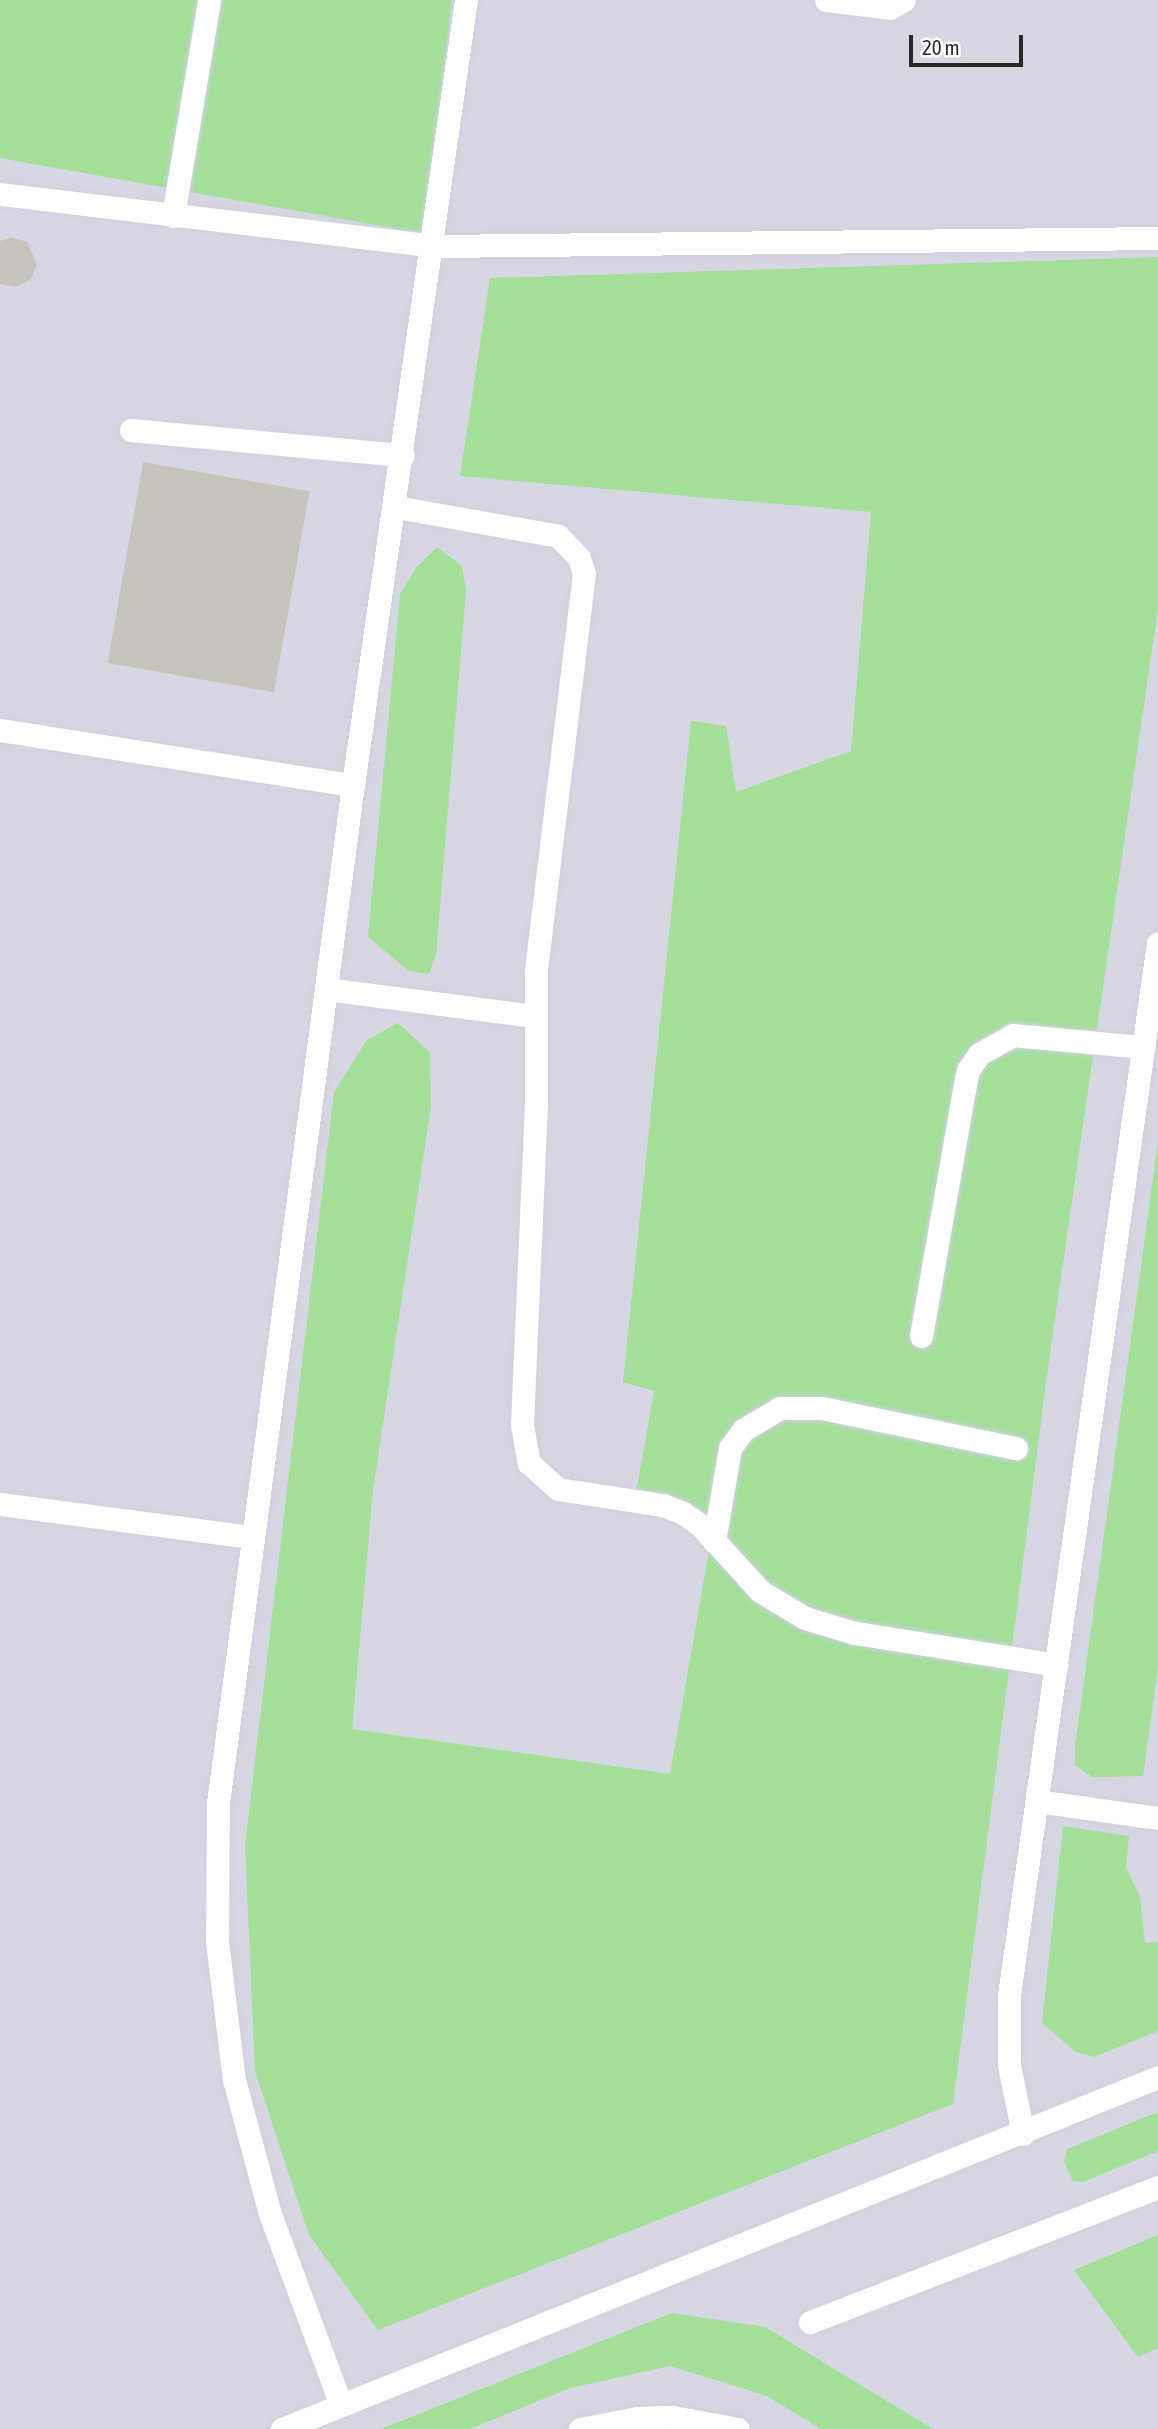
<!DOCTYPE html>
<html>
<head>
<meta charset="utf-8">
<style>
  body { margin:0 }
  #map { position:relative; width:1158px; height:2429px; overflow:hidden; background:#ebe7db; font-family:"Asap Condensed",sans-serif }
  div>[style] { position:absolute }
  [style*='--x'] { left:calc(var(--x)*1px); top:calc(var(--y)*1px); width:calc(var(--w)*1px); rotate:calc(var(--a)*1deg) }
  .airport>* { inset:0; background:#d7d6e3; transform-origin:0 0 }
  .green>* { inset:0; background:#a3df99 }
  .building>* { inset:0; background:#c6c3bb; transform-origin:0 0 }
  .roads { filter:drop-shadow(0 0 2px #d0d0e1) drop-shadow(0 0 2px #d0d0e1) }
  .lane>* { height:23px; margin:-11.5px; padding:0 11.5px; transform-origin:11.5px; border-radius:11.5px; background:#fff }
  span { translate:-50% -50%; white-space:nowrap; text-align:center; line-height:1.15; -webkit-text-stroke:5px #fff; paint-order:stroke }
  .scale { position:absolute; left:909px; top:35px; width:114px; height:32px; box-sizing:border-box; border:4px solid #292929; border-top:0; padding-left:9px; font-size:21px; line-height:24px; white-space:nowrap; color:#292929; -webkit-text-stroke:5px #fff; paint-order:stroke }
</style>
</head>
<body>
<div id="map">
  <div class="airport">
    <div style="left:0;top:0;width:1158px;height:2429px"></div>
  </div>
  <div class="green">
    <div style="clip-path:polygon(0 0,452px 0,426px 234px,0 158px)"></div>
    <div style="clip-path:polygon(1158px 257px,1158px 608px,1049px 1360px,953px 2104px,378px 2330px,309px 2235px,255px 2071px,245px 1845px,334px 1092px,367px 1040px,398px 1023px,430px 1052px,431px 1106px,373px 1490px,352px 1729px,670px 1774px,714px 1522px,635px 1498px,654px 1391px,623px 1382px,691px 721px,726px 726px,736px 792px,851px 751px,871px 512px,460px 476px,490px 278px)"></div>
    <div style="clip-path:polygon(437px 547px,462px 566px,466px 591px,436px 955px,429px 974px,409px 971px,368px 937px,400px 594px,416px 568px)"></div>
    <div style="clip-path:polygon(1158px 1142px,1158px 1668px,1143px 1776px,1092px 1777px,1075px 1765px,1075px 1746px)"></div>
    <div style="clip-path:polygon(1063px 1826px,1129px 1836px,1126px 1867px,1140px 1897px,1145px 1943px,1158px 1942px,1158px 2031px,1094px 2057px,1076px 2052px,1042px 2023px)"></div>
    <div style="clip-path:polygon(1158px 2112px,1158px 2151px,1083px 2182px,1073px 2181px,1064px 2162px,1067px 2149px)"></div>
    <div style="clip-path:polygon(1158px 2235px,1158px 2348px,1138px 2357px,1074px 2270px)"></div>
    <div style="clip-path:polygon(672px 2313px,765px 2327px,933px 2429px,821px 2429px,767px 2396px,670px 2366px,570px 2388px,470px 2429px,381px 2429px)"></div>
  </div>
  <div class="building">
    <div style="clip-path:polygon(11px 237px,27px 242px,37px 264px,31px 279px,16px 287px,0 284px,0 241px)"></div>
    <div style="left:143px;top:462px;width:169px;height:204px;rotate:10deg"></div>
  </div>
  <div class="roads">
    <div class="lane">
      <div style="--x:826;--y:0;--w:64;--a:7.1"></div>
      <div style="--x:890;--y:8;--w:16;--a:-30"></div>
      <div style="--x:0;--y:194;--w:437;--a:6.8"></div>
      <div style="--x:434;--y:246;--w:724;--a:-0.63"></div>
      <div style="--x:173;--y:216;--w:219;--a:-80.5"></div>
      <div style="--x:131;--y:430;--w:273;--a:5.3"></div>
      <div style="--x:396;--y:507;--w:165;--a:10.1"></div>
      <div style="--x:558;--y:536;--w:30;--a:46"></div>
      <div style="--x:579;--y:558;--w:16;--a:72"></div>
      <div style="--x:584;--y:573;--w:402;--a:96.9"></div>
      <div style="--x:536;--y:972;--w:131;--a:90"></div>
      <div style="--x:536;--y:1103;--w:322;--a:92.5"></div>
      <div style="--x:522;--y:1425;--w:39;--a:80"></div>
      <div style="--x:529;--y:1463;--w:39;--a:42"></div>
      <div style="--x:558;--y:1489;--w:106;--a:8.7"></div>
      <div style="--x:663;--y:1505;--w:22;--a:22"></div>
      <div style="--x:683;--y:1513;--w:21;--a:35"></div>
      <div style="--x:700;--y:1525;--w:89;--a:47.7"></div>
      <div style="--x:760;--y:1591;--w:52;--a:31"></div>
      <div style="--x:805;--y:1618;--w:52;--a:16.7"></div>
      <div style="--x:855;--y:1633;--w:204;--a:9"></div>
      <div style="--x:0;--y:730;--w:357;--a:8.9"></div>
      <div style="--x:326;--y:989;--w:210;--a:7.4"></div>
      <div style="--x:921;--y:1336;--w:250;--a:-80.1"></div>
      <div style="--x:964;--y:1090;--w:20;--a:-79"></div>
      <div style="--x:968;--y:1070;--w:19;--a:-55"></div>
      <div style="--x:979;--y:1054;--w:39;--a:-29"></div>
      <div style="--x:1013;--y:1035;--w:131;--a:5.3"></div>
      <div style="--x:0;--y:1504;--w:253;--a:7.5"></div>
      <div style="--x:714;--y:1541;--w:94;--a:-80.2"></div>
      <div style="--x:730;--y:1448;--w:22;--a:-54"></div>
      <div style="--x:743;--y:1430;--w:43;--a:-30.7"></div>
      <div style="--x:780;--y:1408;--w:42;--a:0"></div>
      <div style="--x:822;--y:1408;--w:198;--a:11.7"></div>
      <div style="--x:1037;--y:1801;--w:122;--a:8"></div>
      <div style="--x:1023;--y:2134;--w:70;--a:-101.5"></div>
      <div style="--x:1009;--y:2065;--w:70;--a:-90"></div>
      <div style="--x:1009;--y:1995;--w:1062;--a:-81.94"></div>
      <div style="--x:810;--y:2322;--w:373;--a:-21.2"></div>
      <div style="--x:341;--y:2405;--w:204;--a:-110.4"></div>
      <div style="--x:270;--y:2214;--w:139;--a:-105"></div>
      <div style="--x:234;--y:2080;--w:139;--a:-97"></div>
      <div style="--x:217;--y:1942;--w:139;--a:-89.6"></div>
      <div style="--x:218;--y:1803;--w:1027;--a:-82.45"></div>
      <div style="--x:353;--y:785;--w:793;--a:-81.81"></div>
      <div style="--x:282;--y:2429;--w:944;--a:-21.89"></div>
      <div style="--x:580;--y:2429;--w:58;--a:-10.9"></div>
      <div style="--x:637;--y:2418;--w:36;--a:-2"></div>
      <div style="--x:673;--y:2417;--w:66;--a:10.5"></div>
    </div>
  </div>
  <div class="scale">20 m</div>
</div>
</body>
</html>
